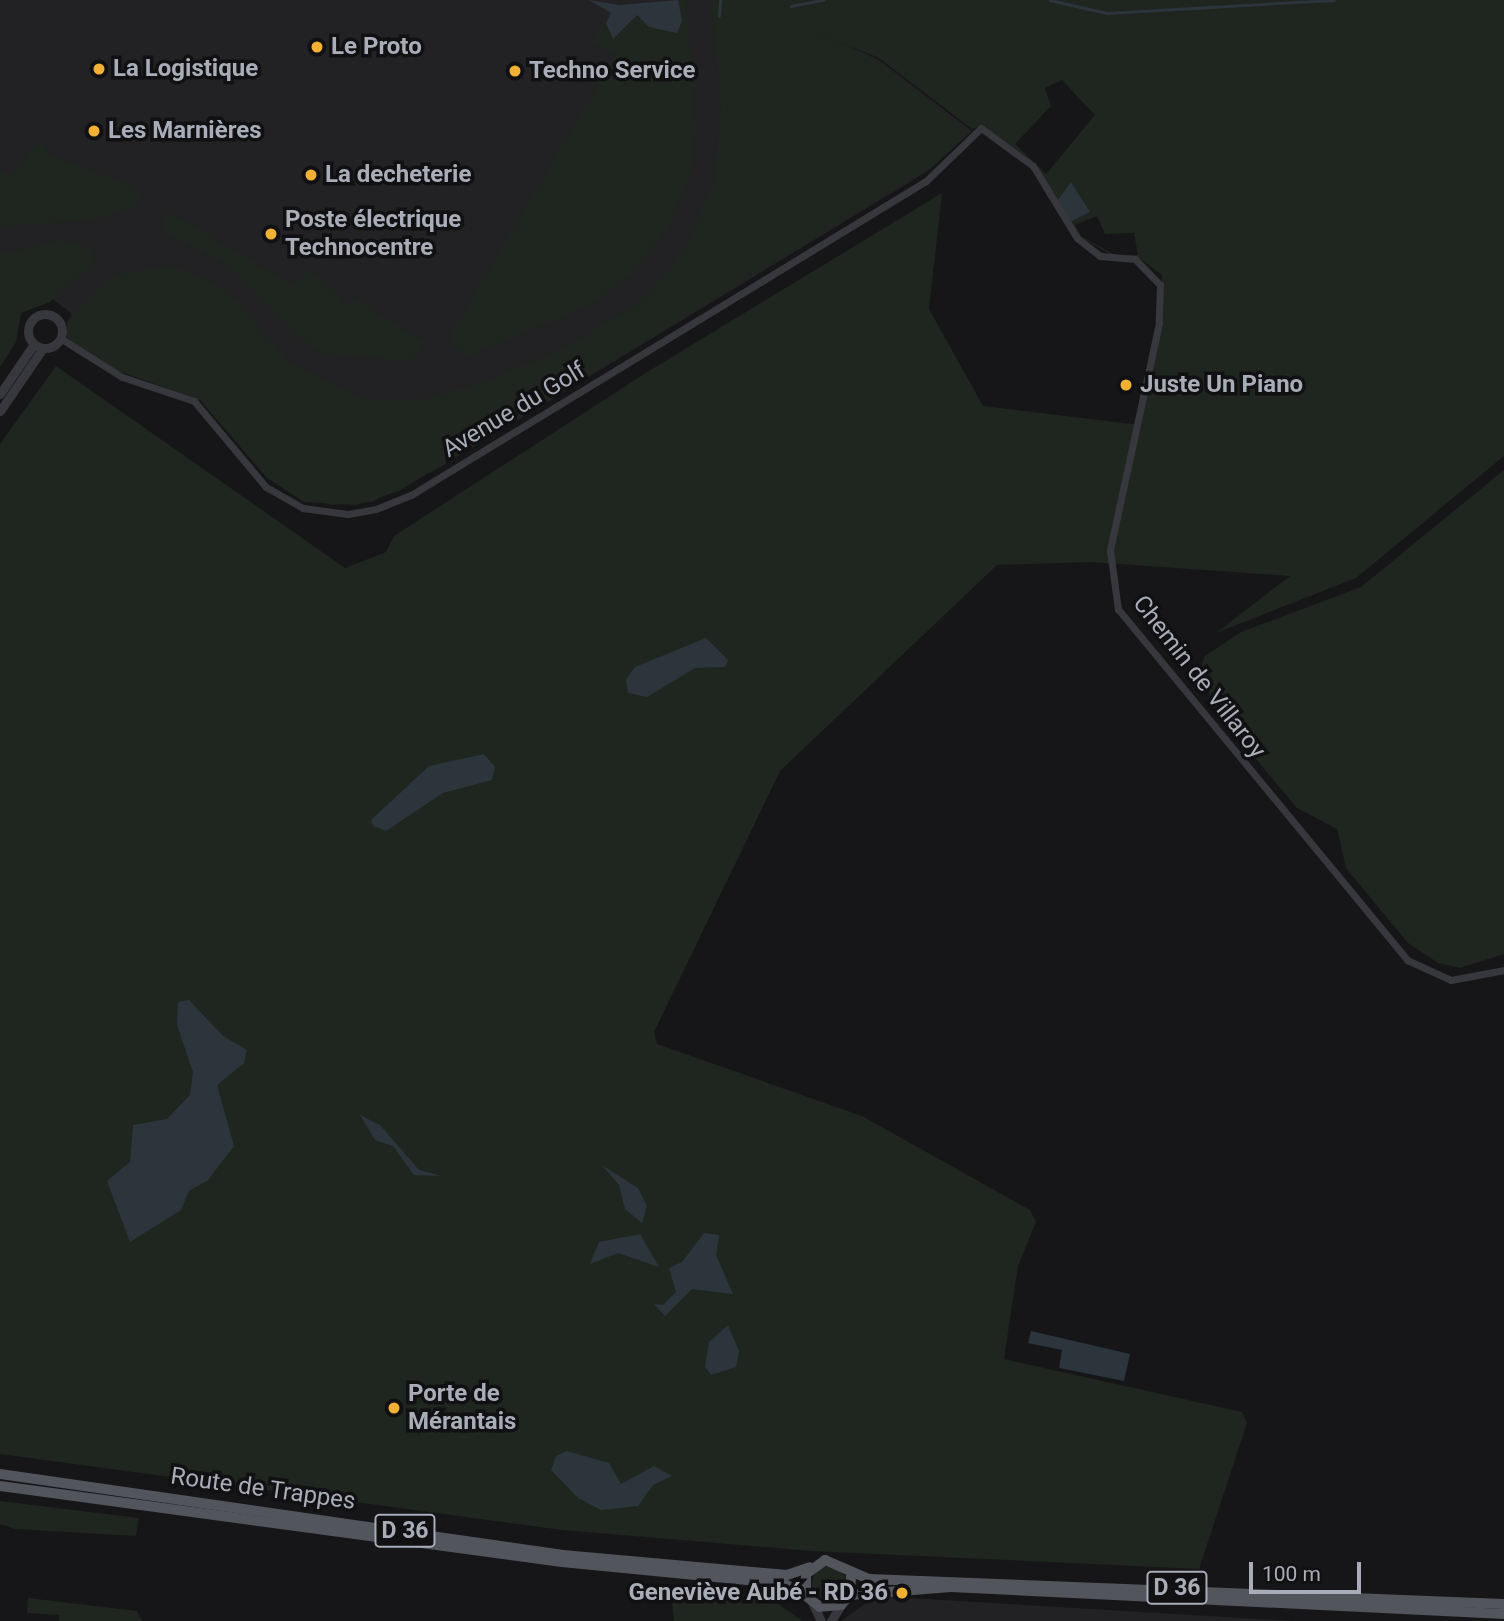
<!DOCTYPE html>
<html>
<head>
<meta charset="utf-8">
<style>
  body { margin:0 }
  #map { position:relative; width:1504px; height:1621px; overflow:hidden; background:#161618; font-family:Roboto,sans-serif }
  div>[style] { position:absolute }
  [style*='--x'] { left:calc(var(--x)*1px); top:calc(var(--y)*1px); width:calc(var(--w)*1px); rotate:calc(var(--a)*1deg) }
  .built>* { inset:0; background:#222225 }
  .green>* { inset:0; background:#1e261f }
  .round { border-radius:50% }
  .water>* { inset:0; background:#2c353c }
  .stream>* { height:2.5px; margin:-1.25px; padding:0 1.25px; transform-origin:1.25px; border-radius:1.25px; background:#2c353c }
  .minor>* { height:7px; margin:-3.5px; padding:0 3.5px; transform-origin:3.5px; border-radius:3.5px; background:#37383d }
  .tertiary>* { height:9px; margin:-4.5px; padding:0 4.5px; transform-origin:4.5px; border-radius:4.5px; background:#37383d }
  .tertiary>.ring { margin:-4.5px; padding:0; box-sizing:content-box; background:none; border:9px solid #37383d; border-radius:50% }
  .primary>* { height:10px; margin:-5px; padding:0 5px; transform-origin:5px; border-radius:5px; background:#53555c }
  .dots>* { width:19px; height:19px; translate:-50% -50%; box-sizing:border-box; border:4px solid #111113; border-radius:50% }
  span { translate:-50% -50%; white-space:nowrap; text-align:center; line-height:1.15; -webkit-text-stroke:7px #111113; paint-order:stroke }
  .shield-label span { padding:2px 5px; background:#111113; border:2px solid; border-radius:5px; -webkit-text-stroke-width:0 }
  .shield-label { font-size:23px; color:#a8adb8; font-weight:700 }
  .poi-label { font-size:24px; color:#a8adb8; font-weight:700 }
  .left { translate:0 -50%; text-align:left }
  .right { translate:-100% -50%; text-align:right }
  .street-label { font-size:24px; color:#a8adb8 }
  .scale { position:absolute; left:1249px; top:1562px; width:112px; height:32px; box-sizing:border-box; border:4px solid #a8adb8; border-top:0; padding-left:9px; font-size:21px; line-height:24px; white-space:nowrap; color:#a8adb8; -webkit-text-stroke:5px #111113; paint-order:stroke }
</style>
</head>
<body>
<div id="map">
  <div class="built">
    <div style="clip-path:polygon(0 0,752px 0,879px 60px,972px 131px,928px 171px,437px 469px,372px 502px,331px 505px,303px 495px,203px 395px,76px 331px,70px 312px,52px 299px,29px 302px,21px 310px,0 364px)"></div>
    <div style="clip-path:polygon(876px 1596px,1293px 1621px,841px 1621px)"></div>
  </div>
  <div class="green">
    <div style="clip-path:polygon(678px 0,686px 0,696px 133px,689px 177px,667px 230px,630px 275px,590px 305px,467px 357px,452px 345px,453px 330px,615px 56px,592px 42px,606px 23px,615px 38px,637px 15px,656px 29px,676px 32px)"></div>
    <div style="clip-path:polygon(evenodd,711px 0,1504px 0,1504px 456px,1356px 578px,1216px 633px,1290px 576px,1091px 562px,997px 565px,780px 771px,654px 1032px,657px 1044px,862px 1116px,1030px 1210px,1036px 1222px,1018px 1266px,1004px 1359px,1242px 1412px,1247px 1423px,1199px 1569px,811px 1551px,562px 1530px,0 1454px,0 444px,56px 366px,345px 568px,386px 552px,394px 536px,644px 374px,942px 193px,929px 309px,983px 406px,1140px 425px,1162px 320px,1162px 275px,1139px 258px,1113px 256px,1079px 236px,1028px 158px,982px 126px,972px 129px,879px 58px,815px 32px,879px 61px,964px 128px,965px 136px,937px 163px,399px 491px,356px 505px,304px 502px,267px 478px,200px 400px,115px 370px,67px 339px,67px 321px,113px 275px,169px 265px,208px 279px,237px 301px,288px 361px,366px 399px,415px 401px,482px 383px,563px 348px,636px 305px,660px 280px,685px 247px,714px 182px,721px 102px,711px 0,1062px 80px,1095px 115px,1046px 174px,1015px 144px,1051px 106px,1045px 88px,1062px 80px,711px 0,1097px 216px,1105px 234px,1134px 233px,1138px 255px,1115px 255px,1082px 237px,1075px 225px,1097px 216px)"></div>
    <div style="clip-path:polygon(40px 140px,51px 155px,135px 186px,141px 197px,135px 207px,92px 221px,0 226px,0 168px,11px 176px)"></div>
    <div style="clip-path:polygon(168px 211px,293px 285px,307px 271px,321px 277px,348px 306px,356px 299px,424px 343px,412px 361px,325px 354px,297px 336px,223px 261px,161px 230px)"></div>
    <div style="clip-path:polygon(61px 240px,94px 249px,95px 262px,50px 302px,21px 313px,16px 342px,0 367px,0 254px)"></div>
    <div style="clip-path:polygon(1504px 470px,1504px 954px,1460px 968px,1438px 963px,1408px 943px,1346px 868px,1337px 829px,1297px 808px,1216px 711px,1200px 669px,1205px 656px,1241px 632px,1361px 587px)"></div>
    <div style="clip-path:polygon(0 1501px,139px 1518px,136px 1536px,15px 1529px,0 1524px)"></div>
    <div class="round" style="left:812px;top:1566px;width:34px;height:34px"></div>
    <div style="clip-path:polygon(708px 1591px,768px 1597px,803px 1621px,674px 1621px,671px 1593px)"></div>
    <div style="clip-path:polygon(28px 1598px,137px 1611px,142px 1621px,59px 1621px,59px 1615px,27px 1613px)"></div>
  </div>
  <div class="water">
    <div style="clip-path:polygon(589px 0,619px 5px,678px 0,682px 21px,677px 33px,649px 27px,637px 15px,613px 39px,606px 23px,611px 13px)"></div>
    <div style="clip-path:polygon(1071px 182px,1090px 212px,1070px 222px,1058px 200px)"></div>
    <div style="clip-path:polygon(706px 638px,728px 660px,725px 667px,695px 668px,647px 697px,628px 693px,626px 679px,635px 667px)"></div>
    <div style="clip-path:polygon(484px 754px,495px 767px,492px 780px,443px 793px,386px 831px,373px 826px,371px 820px,429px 766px)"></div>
    <div style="clip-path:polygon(189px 1000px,223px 1036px,247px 1050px,244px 1063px,217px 1085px,234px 1146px,208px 1180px,189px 1191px,181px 1210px,130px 1242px,107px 1181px,130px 1162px,133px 1125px,167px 1119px,190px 1095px,193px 1072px,177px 1025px,178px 1002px)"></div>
    <div style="clip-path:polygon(360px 1115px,380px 1125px,419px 1170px,441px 1176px,414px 1175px,393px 1146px,375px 1140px)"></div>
    <div style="clip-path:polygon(602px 1165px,638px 1188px,647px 1206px,642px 1223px,625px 1209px,619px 1185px)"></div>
    <div style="clip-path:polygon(704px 1233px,719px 1235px,716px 1255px,733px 1294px,692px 1289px,665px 1316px,654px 1304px,663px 1305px,676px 1292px,669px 1268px,682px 1262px)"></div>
    <div style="clip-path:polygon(640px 1234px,659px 1267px,618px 1253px,590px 1264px,599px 1242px)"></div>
    <div style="clip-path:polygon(728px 1325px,739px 1351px,736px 1367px,711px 1375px,705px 1367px,709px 1342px)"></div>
    <div style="clip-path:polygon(1031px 1331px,1130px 1354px,1124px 1381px,1059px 1368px,1062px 1350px,1028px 1343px)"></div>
    <div style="clip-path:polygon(567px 1451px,609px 1463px,621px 1484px,654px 1466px,672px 1476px,653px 1485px,638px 1506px,601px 1510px,578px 1498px,551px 1470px,556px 1456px)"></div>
  </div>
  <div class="stream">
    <div style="--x:1050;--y:0;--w:58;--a:12.8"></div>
    <div style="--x:1107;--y:13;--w:227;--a:-3.3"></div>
    <div style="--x:791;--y:6;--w:33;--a:-11"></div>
    <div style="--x:719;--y:16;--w:16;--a:-86"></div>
  </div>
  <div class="minor">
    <div style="--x:60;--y:338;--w:73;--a:32.2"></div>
    <div style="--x:122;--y:377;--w:76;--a:18.4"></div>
    <div style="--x:194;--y:401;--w:112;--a:50.1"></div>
    <div style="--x:266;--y:487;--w:43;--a:29.6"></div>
    <div style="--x:303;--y:508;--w:45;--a:7.6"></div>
    <div style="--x:348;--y:514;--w:28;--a:-10"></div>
    <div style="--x:376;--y:509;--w:38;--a:-22"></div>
    <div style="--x:411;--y:495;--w:603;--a:-31.37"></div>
    <div style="--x:926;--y:181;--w:76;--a:-43.9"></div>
    <div style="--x:981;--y:128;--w:64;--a:36.2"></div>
    <div style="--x:1033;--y:166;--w:84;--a:58.6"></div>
    <div style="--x:1077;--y:238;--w:29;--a:38"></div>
    <div style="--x:1100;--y:256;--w:35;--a:5"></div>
    <div style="--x:1135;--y:259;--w:36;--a:46"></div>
    <div style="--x:1160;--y:285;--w:38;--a:92"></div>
    <div style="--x:1159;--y:323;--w:232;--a:102.2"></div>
    <div style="--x:1110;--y:550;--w:60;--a:82.3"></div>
    <div style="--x:1118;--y:609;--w:455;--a:50.5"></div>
    <div style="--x:1407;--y:960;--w:48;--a:24.4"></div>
    <div style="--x:1451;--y:980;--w:54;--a:-10.7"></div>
  </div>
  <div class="tertiary">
    <div class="ring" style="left:28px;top:314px;width:25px;height:25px"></div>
    <div style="--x:0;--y:394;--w:60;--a:-55.8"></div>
    <div style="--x:0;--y:411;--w:76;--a:-55.7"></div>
    <div style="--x:813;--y:1604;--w:19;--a:65"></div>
    <div style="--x:831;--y:1621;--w:19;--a:-58"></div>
  </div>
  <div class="primary">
    <div style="--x:0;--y:1474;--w:569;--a:8.19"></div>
    <div style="--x:563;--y:1555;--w:225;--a:5.1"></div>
    <div style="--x:787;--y:1575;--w:24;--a:-19"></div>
    <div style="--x:0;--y:1486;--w:567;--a:7.7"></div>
    <div style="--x:562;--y:1562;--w:224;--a:5.6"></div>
    <div style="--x:785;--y:1584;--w:24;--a:30"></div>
    <div style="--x:851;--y:1576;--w:19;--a:93"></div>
    <div style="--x:850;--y:1595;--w:13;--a:132"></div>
    <div style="--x:841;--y:1605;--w:21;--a:175"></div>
    <div style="--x:820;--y:1607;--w:18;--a:-142"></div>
    <div style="--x:806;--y:1596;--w:22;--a:-90"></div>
    <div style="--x:806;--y:1574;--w:24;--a:-36"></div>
    <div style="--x:825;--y:1560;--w:48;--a:23.4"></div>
    <div style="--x:869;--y:1579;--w:635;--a:2.25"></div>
    <div style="--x:850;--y:1595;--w:101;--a:-4.5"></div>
    <div style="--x:951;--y:1587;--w:554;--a:2.8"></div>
  </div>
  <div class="dots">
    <div style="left:317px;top:47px;background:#f2b134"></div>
    <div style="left:99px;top:69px;background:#f2b134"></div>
    <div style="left:515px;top:71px;background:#f2b134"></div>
    <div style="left:94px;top:131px;background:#f2b134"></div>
    <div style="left:311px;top:175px;background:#f2b134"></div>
    <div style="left:271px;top:234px;background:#f2b134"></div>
    <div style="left:1126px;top:385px;background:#f2b134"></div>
    <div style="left:394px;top:1408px;background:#f2b134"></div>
    <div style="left:902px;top:1593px;background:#f2b134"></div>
  </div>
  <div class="shield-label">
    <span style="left:405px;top:1531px">D 36</span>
    <span style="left:1177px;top:1588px">D 36</span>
  </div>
  <div class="poi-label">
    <span class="left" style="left:331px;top:47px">Le Proto</span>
    <span class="left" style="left:113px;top:69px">La Logistique</span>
    <span class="left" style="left:529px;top:71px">Techno Service</span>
    <span class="left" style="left:108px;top:131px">Les Marnières</span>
    <span class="left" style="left:325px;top:175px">La decheterie</span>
    <span class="left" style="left:285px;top:234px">Poste électrique<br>Technocentre</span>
    <span class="left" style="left:1140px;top:385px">Juste Un Piano</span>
    <span class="left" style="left:408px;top:1408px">Porte de<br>Mérantais</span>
    <span class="right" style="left:888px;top:1593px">Geneviève Aubé - RD 36</span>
  </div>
  <div class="street-label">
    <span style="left:514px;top:410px;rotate:-31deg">Avenue du Golf</span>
    <span style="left:1199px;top:677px;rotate:52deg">Chemin de Villaroy</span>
    <span style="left:263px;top:1489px;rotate:8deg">Route de Trappes</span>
  </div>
  <div class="scale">100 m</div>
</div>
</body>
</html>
